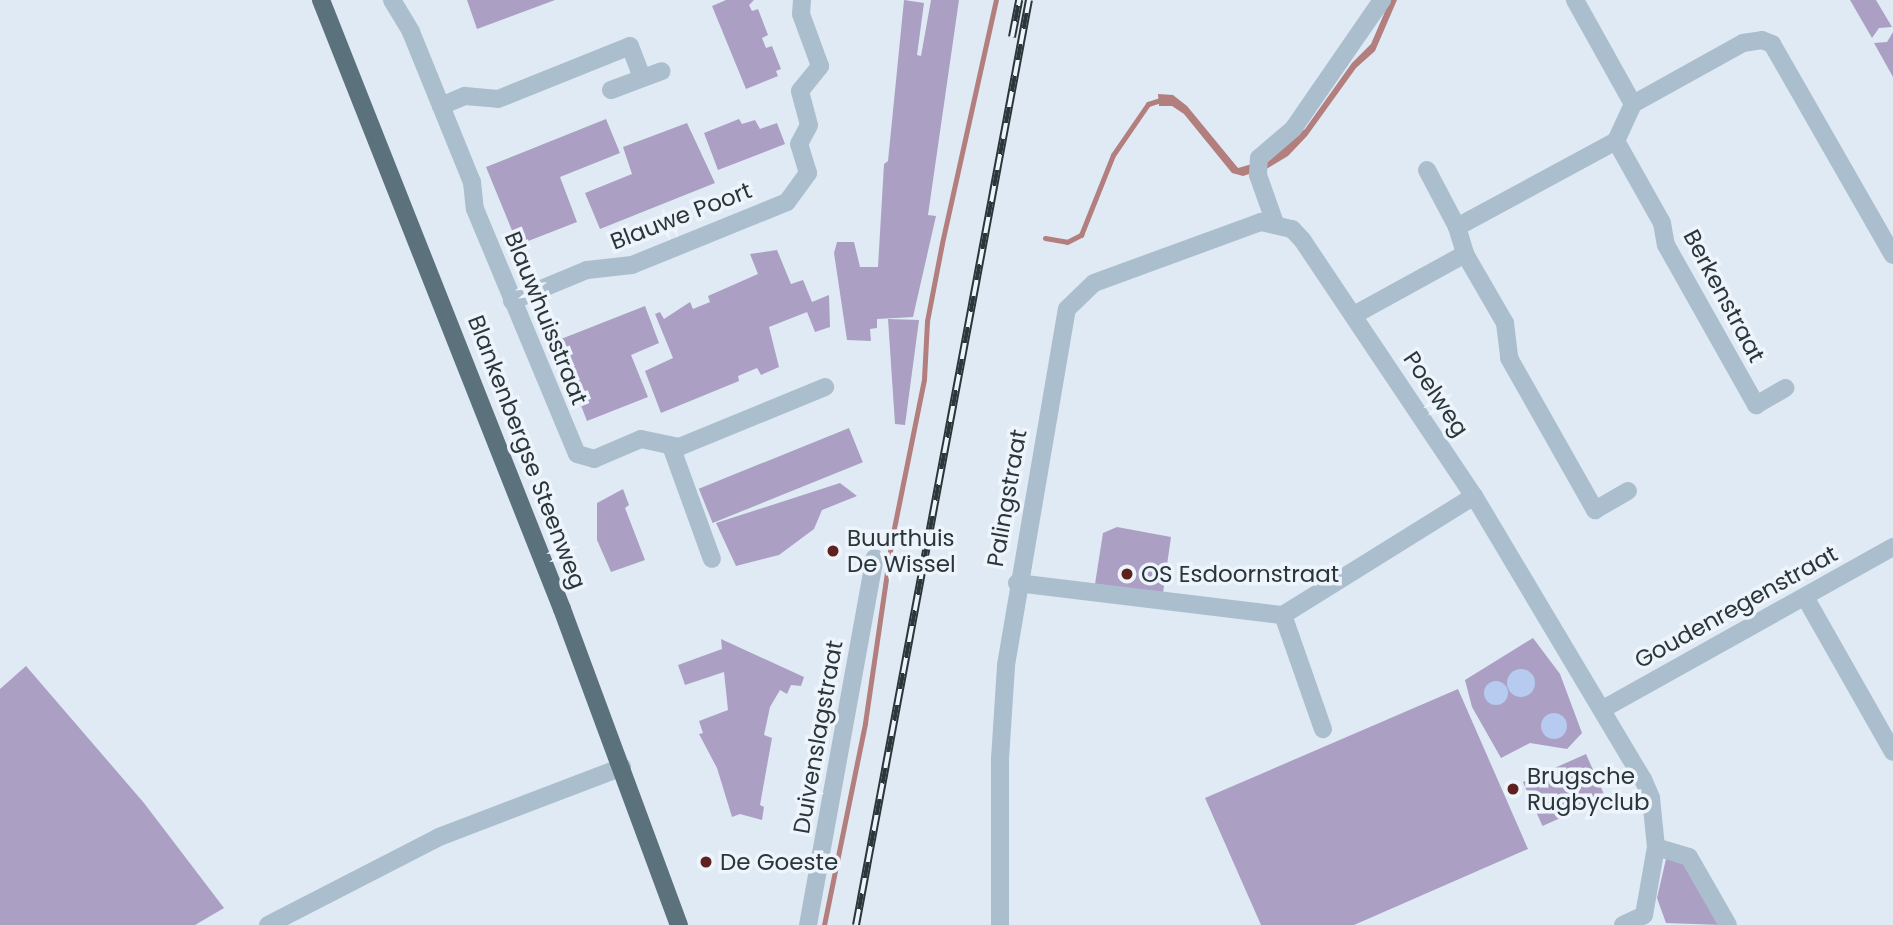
<!DOCTYPE html>
<html>
<head>
<meta charset="utf-8">
<style>
  body { margin:0 }
  #map { position:relative; width:1893px; height:925px; overflow:hidden; background:#e0eaf4; font-family:Poppins,sans-serif }
  div>[style] { position:absolute }
  [style*='--x'] { left:calc(var(--x)*1px); top:calc(var(--y)*1px); width:calc(var(--w)*1px); rotate:calc(var(--a)*1deg) }
  .green>* { inset:0; background:#ab9fc4; transform-origin:0 0 }
  .sand>* { inset:0; background:#b6cbef }
  .round { border-radius:50% }
  .water>* { inset:0; background:#b27f7e }
  .stream>* { height:5px; margin:-2.5px; padding:0 2.5px; transform-origin:2.5px; border-radius:2.5px; background:#b27f7e }
  .minor>* { height:18px; margin:-9px; padding:0 9px; transform-origin:9px; border-radius:9px; background:#abbecd }
  .major>* { height:18px; margin:-9px; padding:0 9px; transform-origin:9px; border-radius:9px; background:#5b727d }
  .rail>* { height:8px; margin-top:-4px; transform-origin:0; background:repeating-linear-gradient(90deg,#edf4fb 0 16px,#2a363a 0 32px); box-sizing:border-box; border-block:2px solid #2a363a }
  .dots>* { width:19px; height:19px; translate:-50% -50%; box-sizing:border-box; border:4px solid #edf4fb; border-radius:50% }
  span { translate:-50% -50%; white-space:nowrap; text-align:center; line-height:1.15; -webkit-text-stroke:7px #edf4fb; paint-order:stroke }
  .street-label { font-size:23px; color:#2a363a }
  .poi-label { font-size:23px; color:#2a363a }
  .left { translate:0 -50%; text-align:left }
</style>
</head>
<body>
<div id="map">
  <div class="green">
    <div style="clip-path:polygon(467px 0,555px 0,477px 29px)"></div>
    <div style="clip-path:polygon(726px 0,754px 0,749px 5px,752px 11px,758px 9px,768px 35px,762px 38px,766px 48px,772px 46px,781px 69px,776px 71px,778px 76px,746px 89px,712px 6px)"></div>
    <div style="clip-path:polygon(904px 0,924px 3px,917px 55px,921px 56px,931px 0,959px 0,928px 215px,936px 216px,913px 317px,877px 319px,877px 328px,870px 329px,871px 341px,847px 340px,834px 253px,837px 242px,854px 242px,860px 267px,878px 267px,884px 164px,888px 161px)"></div>
    <div style="clip-path:polygon(1850px 0,1876px 0,1892px 27px,1879px 28px,1872px 38px)"></div>
    <div style="clip-path:polygon(1893px 32px,1893px 77px,1874px 43px,1887px 42px)"></div>
    <div style="clip-path:polygon(606px 119px,620px 153px,560px 177px,577px 222px,518px 245px,486px 167px)"></div>
    <div style="clip-path:polygon(739px 119px,742px 124px,755px 120px,760px 129px,777px 123px,785px 144px,718px 170px,704px 133px)"></div>
    <div style="clip-path:polygon(687px 123px,715px 183px,600px 229px,585px 193px,632px 174px,623px 147px)"></div>
    <div style="clip-path:polygon(777px 250px,791px 284px,803px 280px,812px 302px,829px 295px,830px 327px,815px 332px,807px 312px,769px 327px,779px 367px,761px 375px,757px 368px,738px 376px,739px 381px,661px 413px,645px 371px,673px 358px,655px 314px,660px 312px,664px 319px,690px 302px,693px 309px,710px 302px,708px 296px,758px 274px,750px 254px)"></div>
    <div style="clip-path:polygon(645px 306px,659px 343px,631px 355px,648px 397px,587px 421px,556px 341px)"></div>
    <div style="clip-path:polygon(888px 319px,919px 320px,905px 425px,895px 424px)"></div>
    <div style="left:849px;top:428px;width:37px;height:162px;rotate:68deg"></div>
    <div style="clip-path:polygon(840px 483px,857px 496px,822px 510px,814px 529px,779px 555px,736px 566px,716px 523px)"></div>
    <div style="clip-path:polygon(623px 489px,629px 505px,625px 508px,645px 560px,611px 572px,597px 540px,597px 503px)"></div>
    <div style="clip-path:polygon(1117px 527px,1171px 537px,1163px 593px,1095px 584px,1103px 533px)"></div>
    <div style="clip-path:polygon(1533px 638px,1560px 674px,1582px 733px,1567px 749px,1530px 743px,1501px 758px,1472px 707px,1465px 680px)"></div>
    <div style="clip-path:polygon(721px 639px,804px 677px,801px 686px,791px 685px,787px 694px,780px 690px,770px 707px,764px 735px,772px 738px,760px 805px,764px 807px,762px 820px,740px 814px,732px 817px,717px 768px,699px 734px,703px 733px,699px 721px,728px 710px,724px 672px,685px 685px,678px 665px,722px 649px)"></div>
    <div style="clip-path:polygon(26px 666px,144px 803px,224px 908px,195px 925px,0 925px,0 689px)"></div>
    <div style="clip-path:polygon(1458px 689px,1528px 849px,1354px 925px,1261px 925px,1205px 798px)"></div>
    <div style="left:1586px;top:754px;width:48px;height:69px;rotate:66deg"></div>
    <div style="clip-path:polygon(1666px 859px,1682px 859px,1722px 925px,1666px 923px,1657px 898px)"></div>
  </div>
  <div class="sand">
    <div class="round" style="left:1507px;top:669px;width:28px;height:28px"></div>
    <div class="round" style="left:1484px;top:681px;width:24px;height:24px"></div>
    <div class="round" style="left:1541px;top:713px;width:26px;height:26px"></div>
  </div>
  <div class="water">
    <div style="clip-path:polygon(1390px 0,1397px 0,1375px 51px,1356px 68px,1307px 136px,1288px 156px,1268px 168px,1243px 176px,1232px 173px,1184px 114px,1172px 106px,1159px 106px,1158px 94px,1173px 95px,1187px 106px,1238px 168px,1266px 160px,1305px 129px,1352px 63px,1371px 44px)"></div>
  </div>
  <div class="stream">
    <div style="--x:1045;--y:238;--w:22;--a:10"></div>
    <div style="--x:1067;--y:242;--w:16;--a:-27"></div>
    <div style="--x:1081;--y:235;--w:86;--a:-68.2"></div>
    <div style="--x:1113;--y:155;--w:62;--a:-55.5"></div>
    <div style="--x:1148;--y:104;--w:16;--a:-18"></div>
    <div style="--x:824;--y:925;--w:206;--a:-78.5"></div>
    <div style="--x:865;--y:723;--w:187;--a:-81.7"></div>
    <div style="--x:892;--y:538;--w:162;--a:-78.6"></div>
    <div style="--x:924;--y:379;--w:58;--a:-87"></div>
    <div style="--x:927;--y:321;--w:79;--a:-79.1"></div>
    <div style="--x:942;--y:243;--w:249;--a:-77.5"></div>
  </div>
  <div class="minor">
    <div style="--x:392;--y:0;--w:37;--a:59"></div>
    <div style="--x:411;--y:32;--w:162;--a:67.9"></div>
    <div style="--x:472;--y:182;--w:27;--a:84"></div>
    <div style="--x:475;--y:209;--w:265;--a:67.4"></div>
    <div style="--x:577;--y:454;--w:18;--a:16"></div>
    <div style="--x:594;--y:459;--w:51;--a:-23.1"></div>
    <div style="--x:641;--y:439;--w:39;--a:12"></div>
    <div style="--x:679;--y:447;--w:158;--a:-22.3"></div>
    <div style="--x:1575;--y:0;--w:119;--a:60.9"></div>
    <div style="--x:1633;--y:104;--w:126;--a:-29"></div>
    <div style="--x:1743;--y:43;--w:19;--a:-9"></div>
    <div style="--x:1762;--y:40;--w:11;--a:22"></div>
    <div style="--x:1772;--y:44;--w:243;--a:60.2"></div>
    <div style="--x:611;--y:90;--w:54;--a:-20.4"></div>
    <div style="--x:1633;--y:104;--w:41;--a:114.7"></div>
    <div style="--x:1616;--y:141;--w:94;--a:60.7"></div>
    <div style="--x:1662;--y:223;--w:22;--a:80"></div>
    <div style="--x:1666;--y:245;--w:184;--a:60.6"></div>
    <div style="--x:1756;--y:405;--w:34;--a:-30"></div>
    <div style="--x:441;--y:106;--w:26;--a:-23"></div>
    <div style="--x:465;--y:96;--w:33;--a:5"></div>
    <div style="--x:498;--y:99;--w:142;--a:-21.9"></div>
    <div style="--x:630;--y:46;--w:34;--a:69"></div>
    <div style="--x:1427;--y:170;--w:64;--a:62.2"></div>
    <div style="--x:1457;--y:227;--w:181;--a:-28.4"></div>
    <div style="--x:1275;--y:223;--w:51;--a:-109.5"></div>
    <div style="--x:1258;--y:175;--w:17;--a:-87"></div>
    <div style="--x:1259;--y:158;--w:45;--a:-40.5"></div>
    <div style="--x:1293;--y:129;--w:157;--a:-55.4"></div>
    <div style="--x:1457;--y:227;--w:28;--a:73"></div>
    <div style="--x:1465;--y:254;--w:80;--a:59.9"></div>
    <div style="--x:1505;--y:323;--w:35;--a:83"></div>
    <div style="--x:1509;--y:358;--w:175;--a:60.5"></div>
    <div style="--x:1595;--y:510;--w:38;--a:-30"></div>
    <div style="--x:512;--y:301;--w:81;--a:-22.5"></div>
    <div style="--x:587;--y:270;--w:45;--a:-6.3"></div>
    <div style="--x:632;--y:265;--w:167;--a:-22.1"></div>
    <div style="--x:787;--y:202;--w:36;--a:-54"></div>
    <div style="--x:808;--y:173;--w:30;--a:-107"></div>
    <div style="--x:799;--y:144;--w:21;--a:-62"></div>
    <div style="--x:809;--y:125;--w:35;--a:-105"></div>
    <div style="--x:800;--y:91;--w:32;--a:-51"></div>
    <div style="--x:820;--y:66;--w:55;--a:-110.1"></div>
    <div style="--x:801;--y:14;--w:14;--a:-86"></div>
    <div style="--x:1354;--y:315;--w:127;--a:-28.8"></div>
    <div style="--x:671;--y:446;--w:120;--a:70.1"></div>
    <div style="--x:1017;--y:583;--w:268;--a:6.9"></div>
    <div style="--x:1283;--y:615;--w:225;--a:-31.9"></div>
    <div style="--x:1805;--y:597;--w:178;--a:60.4"></div>
    <div style="--x:1283;--y:615;--w:121;--a:70.7"></div>
    <div style="--x:1603;--y:709;--w:332;--a:-29.2"></div>
    <div style="--x:1644;--y:915;--w:69;--a:-80"></div>
    <div style="--x:268;--y:925;--w:192;--a:-27.2"></div>
    <div style="--x:439;--y:837;--w:196;--a:-20.9"></div>
    <div style="--x:808;--y:925;--w:373;--a:-79.7"></div>
    <div style="--x:1000;--y:925;--w:166;--a:-90"></div>
    <div style="--x:1000;--y:759;--w:94;--a:-86.3"></div>
    <div style="--x:1006;--y:665;--w:361;--a:-80.3"></div>
    <div style="--x:1067;--y:309;--w:37;--a:-44"></div>
    <div style="--x:1094;--y:283;--w:178;--a:-20.1"></div>
    <div style="--x:1261;--y:222;--w:32;--a:13"></div>
    <div style="--x:1292;--y:229;--w:16;--a:47"></div>
    <div style="--x:1303;--y:241;--w:307;--a:56.2"></div>
    <div style="--x:1474;--y:496;--w:330;--a:59.2"></div>
    <div style="--x:1643;--y:779;--w:21;--a:67"></div>
    <div style="--x:1651;--y:798;--w:49;--a:84.2"></div>
    <div style="--x:1656;--y:847;--w:34;--a:17"></div>
    <div style="--x:1689;--y:857;--w:78;--a:60.2"></div>
    <div style="--x:1623;--y:925;--w:23;--a:-25"></div>
  </div>
  <div class="major">
    <div style="--x:321;--y:0;--w:655;--a:68.41"></div>
    <div style="--x:562;--y:609;--w:337;--a:69.7"></div>
  </div>
  <div class="rail">
    <div style="--x:1012;--y:37;--w:38;--a:-79"></div>
    <div style="--x:856;--y:925;--w:941;--a:-79.41"></div>
  </div>
  <div class="dots">
    <div style="left:833px;top:551px;background:#5e211e"></div>
    <div style="left:1127px;top:574px;background:#5e211e"></div>
    <div style="left:1513px;top:789px;background:#5e211e"></div>
    <div style="left:706px;top:862px;background:#5e211e"></div>
  </div>
  <div class="street-label">
    <span style="left:681px;top:216px;rotate:-21deg">Blauwe Poort</span>
    <span style="left:1724px;top:296px;rotate:62deg">Berkenstraat</span>
    <span style="left:546px;top:318px;rotate:68deg">Blauwhuisstraat</span>
    <span style="left:1436px;top:394px;rotate:56deg">Poelweg</span>
    <span style="left:527px;top:452px;rotate:69deg">Blankenbergse Steenweg</span>
    <span style="left:1007px;top:498px;rotate:-80deg">Palingstraat</span>
    <span style="left:1736px;top:607px;rotate:-29deg">Goudenregenstraat</span>
    <span style="left:818px;top:737px;rotate:-80deg">Duivenslagstraat</span>
  </div>
  <div class="poi-label">
    <span class="left" style="left:847px;top:551px">Buurthuis<br>De Wissel</span>
    <span class="left" style="left:1141px;top:574px">OS Esdoornstraat</span>
    <span class="left" style="left:1527px;top:789px">Brugsche<br>Rugbyclub</span>
    <span class="left" style="left:720px;top:862px">De Goeste</span>
  </div>
</div>
</body>
</html>
